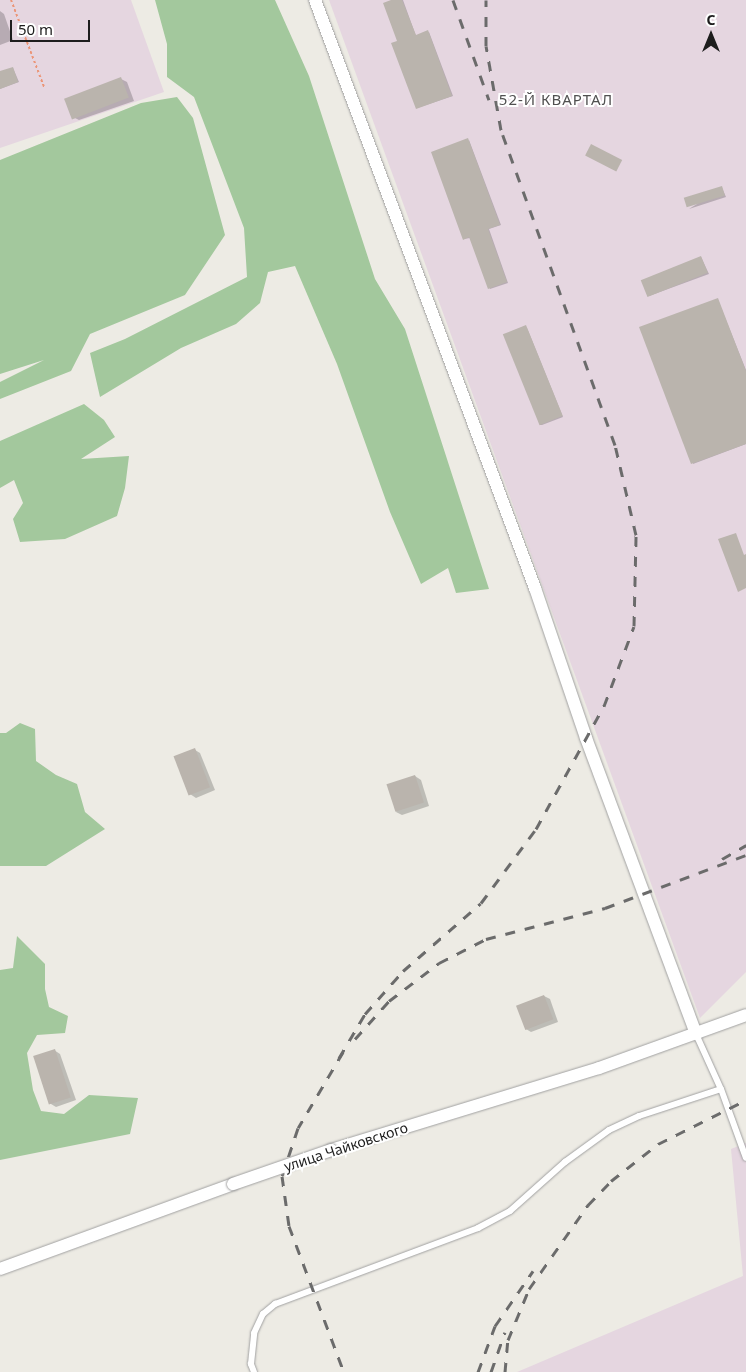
<!DOCTYPE html>
<html>
<head>
<meta charset="utf-8">
<style>
  body { margin:0 }
  #map { position:relative; width:746px; height:1372px; overflow:hidden; background:#edebe4; font-family:"Noto Sans",sans-serif }
  div>[style] { position:absolute }
  [style*='--x'] { left:calc(var(--x)*1px); top:calc(var(--y)*1px); width:calc(var(--w)*1px); rotate:calc(var(--a)*1deg) }
  .industrial>* { inset:0; background:#e5d6e0 }
  .forest>* { inset:0; background:#a3c89d }
  .shadow>* { inset:0; background:#0003 }
  .building>* { inset:0; background:#bab4ad; transform-origin:0 0 }
  .path>* { height:2px; margin-top:-1px; transform-origin:0; background:repeating-linear-gradient(90deg,#eb9577 0 2.5px,transparent 0 5px) }
  .roads { filter:drop-shadow(0 0 1px #a1a1a1) drop-shadow(0 0 1px #a1a1a1) }
  .service>* { height:6px; margin:-3px; padding:0 3px; transform-origin:3px; border-radius:3px; background:#fff }
  .minor>* { height:12px; margin:-6px; padding:0 6px; transform-origin:6px; border-radius:6px; background:#fff }
  .rail>* { height:3px; margin-top:-1.5px; transform-origin:0; background:repeating-linear-gradient(90deg,#6b6b6b 0 10px,transparent 0 20px) }
  .bridges { filter:drop-shadow(0 0 1px #a1a1a1) drop-shadow(0 0 1px #a1a1a1) }
  .minor-bridge>* { height:12px; margin:-6px; padding:0 6px; transform-origin:6px; border-radius:6px; background:#fff }
  span { translate:-50% -50%; white-space:nowrap; text-align:center; line-height:1.15; -webkit-text-stroke:4px #fff; paint-order:stroke }
  .street-label { font-size:14px; color:#1d1d1d }
  .neighbourhood-label { font-size:15px; color:#505050; letter-spacing:1px }
  .north { position:absolute; left:686px; top:10px; width:50px; height:50px; -webkit-text-stroke:4px #fff; paint-order:stroke; rotate:0deg; font-size:14px; font-weight:700; line-height:20px; text-align:center; color:#1d1d1d }
  .north::after { content:''; display:block; margin:auto; width:18px; height:22px; background:#1d1d1d; clip-path:polygon(50% 0,100% 100%,50% 72%,0 100%) }
  .scale { position:absolute; left:10px; top:20px; width:80px; height:22px; box-sizing:border-box; border:2px solid #1d1d1d; border-top:0; padding-left:6px; font-size:15px; line-height:18px; white-space:nowrap; color:#1d1d1d; -webkit-text-stroke:4px #fff; paint-order:stroke }
</style>
</head>
<body>
<div id="map">
  <div class="industrial">
    <div style="clip-path:polygon(0 0,131px 0,164px 92px,0 148px)"></div>
    <div style="clip-path:polygon(329px 0,746px 0,746px 972px,700px 1018px)"></div>
    <div style="clip-path:polygon(746px 1143px,746px 1372px,517px 1372px,743px 1276px,731px 1149px)"></div>
  </div>
  <div class="forest">
    <div style="clip-path:polygon(155px 0,275px 0,309px 76px,375px 279px,405px 329px,489px 589px,456px 593px,448px 568px,421px 584px,390px 512px,337px 364px,295px 266px,268px 272px,260px 303px,236px 324px,181px 348px,100px 397px,90px 353px,125px 339px,247px 277px,244px 228px,194px 97px,167px 77px,167px 44px)"></div>
    <div style="clip-path:polygon(177px 97px,193px 118px,225px 235px,185px 295px,90px 334px,71px 371px,0 399px,0 382px,44px 360px,0 374px,0 160px,141px 103px)"></div>
    <div style="clip-path:polygon(84px 404px,104px 420px,115px 437px,81px 459px,129px 456px,125px 488px,117px 516px,65px 539px,20px 542px,13px 519px,23px 503px,14px 480px,0 488px,0 441px)"></div>
    <div style="clip-path:polygon(20px 723px,35px 729px,36px 761px,56px 775px,77px 784px,85px 812px,105px 829px,46px 866px,0 866px,0 733px,6px 733px)"></div>
    <div style="clip-path:polygon(17px 936px,45px 964px,45px 989px,49px 1007px,68px 1016px,65px 1033px,37px 1035px,27px 1053px,33px 1090px,41px 1111px,64px 1114px,89px 1095px,138px 1098px,130px 1134px,0 1160px,0 970px,13px 968px)"></div>
  </div>
  <div class="shadow">
    <div style="clip-path:polygon(395px 0,403px 0,416px 36px,429px 32px,453px 96px,417px 108px,399px 42px)"></div>
    <div style="clip-path:polygon(0 11px,4px 14px,13px 40px,0 45px)"></div>
    <div style="clip-path:polygon(13px 68px,19px 82px,0 89px,0 72px)"></div>
    <div style="clip-path:polygon(121px 79px,127px 82px,134px 101px,79px 120px,73px 117px)"></div>
    <div style="clip-path:polygon(469px 140px,501px 225px,489px 229px,508px 283px,490px 289px,470px 238px,464px 239px)"></div>
    <div style="clip-path:polygon(722px 188px,726px 197px,689px 209px)"></div>
    <div style="clip-path:polygon(701px 257px,709px 274px,649px 296px)"></div>
    <div style="clip-path:polygon(718px 300px,746px 370px,746px 444px,693px 464px)"></div>
    <div style="clip-path:polygon(527px 328px,563px 417px,542px 425px,540px 425px)"></div>
    <div style="clip-path:polygon(195px 750px,200px 753px,215px 790px,196px 798px,190px 794px)"></div>
    <div style="clip-path:polygon(415px 776px,421px 780px,429px 806px,402px 815px,396px 812px)"></div>
    <div style="clip-path:polygon(544px 996px,550px 999px,558px 1022px,531px 1032px,526px 1029px)"></div>
    <div style="clip-path:polygon(54px 1050px,60px 1054px,76px 1100px,56px 1107px,51px 1104px)"></div>
  </div>
  <div class="building">
    <div style="clip-path:polygon(391px 0,402px 0,416px 35px,428px 30px,452px 96px,416px 109px,391px 43px,397px 41px,383px 3px)"></div>
    <div style="clip-path:polygon(13px 67px,18px 82px,0 89px,0 71px)"></div>
    <div style="left:121px;top:77px;width:22px;height:61px;rotate:69deg"></div>
    <div style="clip-path:polygon(468px 138px,500px 225px,488px 229px,507px 282px,488px 289px,469px 237px,463px 240px,431px 152px)"></div>
    <div style="left:591px;top:144px;width:35px;height:13px;rotate:27deg"></div>
    <div style="left:722px;top:186px;width:10px;height:40px;rotate:73deg"></div>
    <div style="left:701px;top:256px;width:18px;height:65px;rotate:68deg"></div>
    <div style="clip-path:polygon(718px 298px,746px 371px,746px 444px,691px 464px,639px 327px)"></div>
    <div style="left:526px;top:325px;width:98px;height:25px;rotate:68deg"></div>
    <div style="clip-path:polygon(736px 533px,744px 555px,746px 554px,746px 588px,738px 592px,718px 539px)"></div>
    <div style="left:195px;top:748px;width:42px;height:23px;rotate:69deg"></div>
    <div style="left:415px;top:775px;width:29px;height:30px;rotate:72deg"></div>
    <div style="left:544px;top:995px;width:26px;height:30px;rotate:69deg"></div>
    <div style="left:55px;top:1049px;width:51px;height:23px;rotate:72deg"></div>
  </div>
  <div class="path">
    <div style="--x:11;--y:0;--w:93;--a:69.2"></div>
  </div>
  <div class="roads">
    <div class="service">
      <div style="--x:696;--y:1034;--w:60;--a:65.6"></div>
      <div style="--x:721;--y:1089;--w:73;--a:70.1"></div>
      <div style="--x:254;--y:1372;--w:9;--a:-111"></div>
      <div style="--x:251;--y:1364;--w:31;--a:-84"></div>
      <div style="--x:254;--y:1333;--w:21;--a:-65"></div>
      <div style="--x:263;--y:1314;--w:16;--a:-40"></div>
      <div style="--x:275;--y:1304;--w:217;--a:-20.5"></div>
      <div style="--x:478;--y:1228;--w:36;--a:-28"></div>
      <div style="--x:510;--y:1211;--w:74;--a:-41.7"></div>
      <div style="--x:565;--y:1162;--w:54;--a:-36"></div>
      <div style="--x:609;--y:1130;--w:33;--a:-25"></div>
      <div style="--x:639;--y:1116;--w:86;--a:-18.2"></div>
    </div>
    <div class="minor">
      <div style="--x:315;--y:0;--w:628;--a:69.49"></div>
      <div style="--x:535;--y:588;--w:158;--a:71.2"></div>
      <div style="--x:586;--y:738;--w:316;--a:69.6"></div>
      <div style="--x:331;--y:1150;--w:280;--a:-17"></div>
      <div style="--x:599;--y:1068;--w:156;--a:-19.8"></div>
      <div style="--x:0;--y:1269;--w:248;--a:-20"></div>
    </div>
  </div>
  <div class="rail">
    <div style="--x:453;--y:0;--w:106;--a:70.2"></div>
    <div style="--x:722;--y:859;--w:28;--a:-30"></div>
    <div style="--x:355;--y:1039;--w:51;--a:-48.2"></div>
    <div style="--x:389;--y:1001;--w:63;--a:-37.2"></div>
    <div style="--x:439;--y:963;--w:53;--a:-27.1"></div>
    <div style="--x:486;--y:939;--w:123;--a:-14.6"></div>
    <div style="--x:605;--y:908;--w:151;--a:-20.6"></div>
    <div style="--x:343;--y:1052;--w:88;--a:120.6"></div>
    <div style="--x:298;--y:1128;--w:51;--a:108.4"></div>
    <div style="--x:282;--y:1176;--w:50;--a:82"></div>
    <div style="--x:289;--y:1226;--w:156;--a:69.4"></div>
    <div style="--x:339;--y:1058;--w:51;--a:-59.4"></div>
    <div style="--x:365;--y:1014;--w:57;--a:-48.5"></div>
    <div style="--x:403;--y:971;--w:103;--a:-41.1"></div>
    <div style="--x:481;--y:903;--w:92;--a:-53.4"></div>
    <div style="--x:536;--y:829;--w:141;--a:-61.1"></div>
    <div style="--x:604;--y:706;--w:85;--a:-69.4"></div>
    <div style="--x:634;--y:626;--w:91;--a:-88.7"></div>
    <div style="--x:636;--y:535;--w:92;--a:-103.1"></div>
    <div style="--x:615;--y:445;--w:335;--a:-109.9"></div>
    <div style="--x:501;--y:130;--w:85;--a:-100.1"></div>
    <div style="--x:486;--y:46;--w:46;--a:-90"></div>
    <div style="--x:478;--y:1372;--w:49;--a:-69.7"></div>
    <div style="--x:495;--y:1326;--w:67;--a:-55.4"></div>
    <div style="--x:491;--y:1372;--w:42;--a:-70.7"></div>
    <div style="--x:505;--y:1372;--w:32;--a:-85"></div>
    <div style="--x:508;--y:1340;--w:55;--a:-67.6"></div>
    <div style="--x:529;--y:1289;--w:103;--a:-54.9"></div>
    <div style="--x:588;--y:1205;--w:33;--a:-46"></div>
    <div style="--x:611;--y:1181;--w:60;--a:-38.2"></div>
    <div style="--x:658;--y:1144;--w:98;--a:-26.6"></div>
  </div>
  <div class="bridges">
    <div class="minor-bridge">
      <div style="--x:233;--y:1184;--w:104;--a:-19.1"></div>
    </div>
  </div>
  <div class="street-label">
    <span style="left:346px;top:1147px;rotate:-18deg">улица Чайковского</span>
  </div>
  <div class="neighbourhood-label">
    <span style="left:556px;top:100px">52-Й КВАРТАЛ</span>
  </div>
  <div class="north">С</div>
  <div class="scale">50 m</div>
</div>
</body>
</html>
